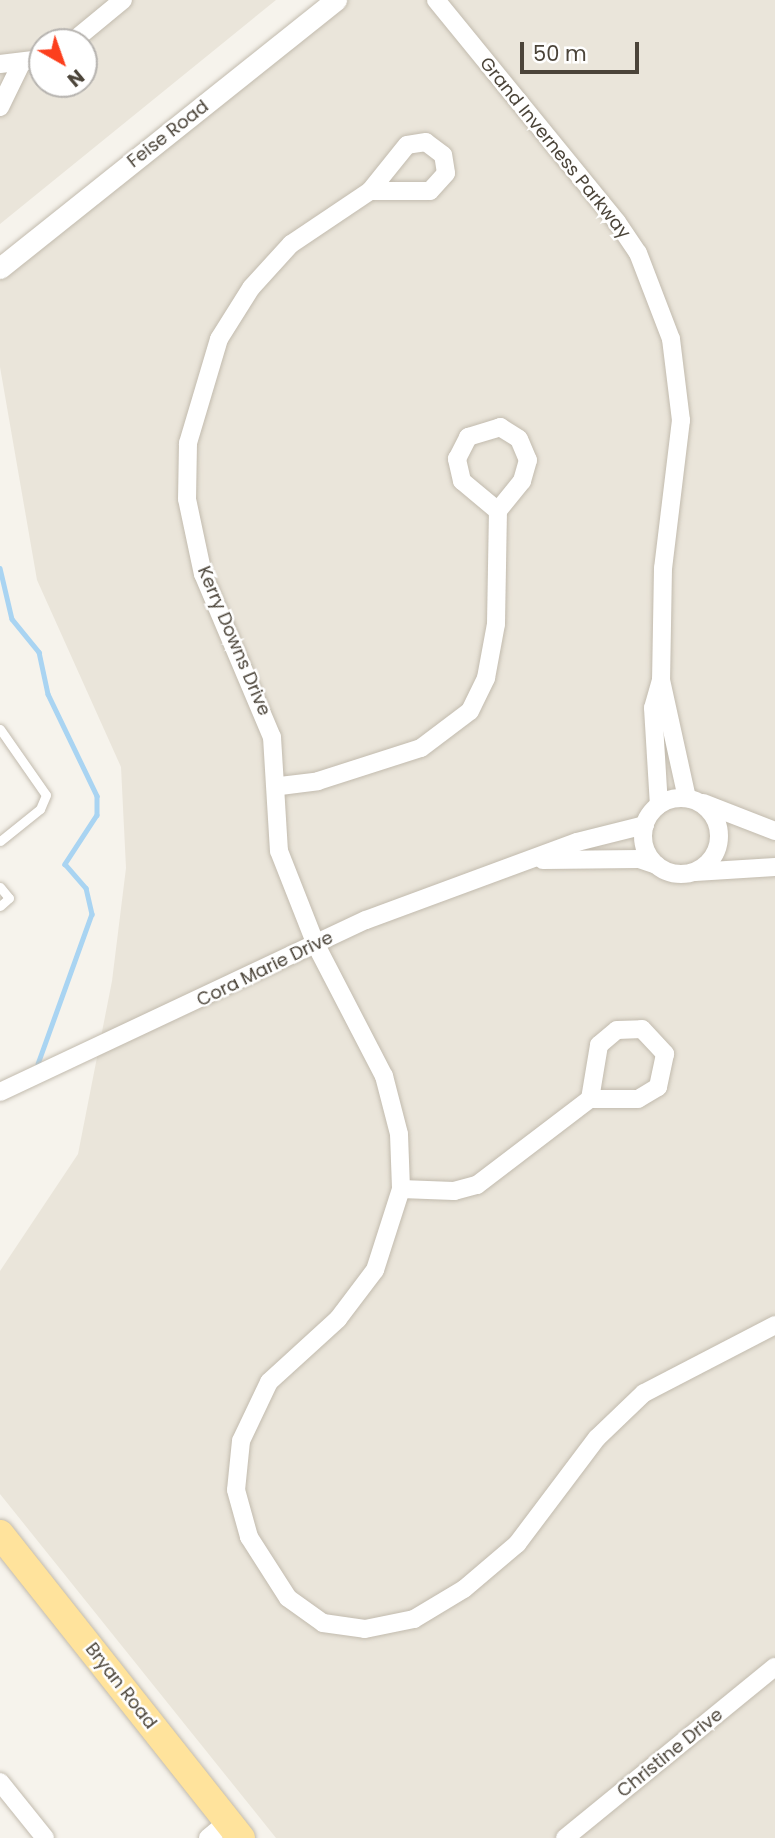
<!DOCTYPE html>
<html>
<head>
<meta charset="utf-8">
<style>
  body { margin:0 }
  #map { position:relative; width:775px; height:1838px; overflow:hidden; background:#f6f3ec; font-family:Poppins,sans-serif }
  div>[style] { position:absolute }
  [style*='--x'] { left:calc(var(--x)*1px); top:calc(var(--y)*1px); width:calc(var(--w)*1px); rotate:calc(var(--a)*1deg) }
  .residential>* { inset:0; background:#eae5da }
  .stream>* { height:4.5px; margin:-2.25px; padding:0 2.25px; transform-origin:2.25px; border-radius:2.25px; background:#a9d4f2 }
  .roads { filter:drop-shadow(0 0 2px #c2bbae) drop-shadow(0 0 2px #c2bbae) }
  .service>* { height:9px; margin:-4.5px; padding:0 4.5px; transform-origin:4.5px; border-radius:4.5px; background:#fff }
  .minor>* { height:18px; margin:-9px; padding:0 9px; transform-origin:9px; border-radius:9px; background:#fff }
  .minor>.ring { margin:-9px; padding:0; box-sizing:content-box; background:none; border:18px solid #fff; border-radius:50% }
  .tertiary>* { height:21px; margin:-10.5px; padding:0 10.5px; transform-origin:10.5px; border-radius:10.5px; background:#fff }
  .primary>* { height:28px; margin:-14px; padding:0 14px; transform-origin:14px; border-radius:14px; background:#ffe39c }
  span { translate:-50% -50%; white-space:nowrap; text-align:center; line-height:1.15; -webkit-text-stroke:5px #fff; paint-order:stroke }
  .street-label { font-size:18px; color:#4b4439 }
  .north { position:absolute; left:28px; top:28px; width:70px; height:70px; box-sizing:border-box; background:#fff; border:2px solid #b7b4b0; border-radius:50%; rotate:140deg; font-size:19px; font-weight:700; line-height:28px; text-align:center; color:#4b4439 }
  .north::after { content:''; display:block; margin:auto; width:24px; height:32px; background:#fc3f1d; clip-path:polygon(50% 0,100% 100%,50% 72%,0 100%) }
  .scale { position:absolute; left:520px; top:42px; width:119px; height:32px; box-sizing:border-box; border:4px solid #4b4439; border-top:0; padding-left:9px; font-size:21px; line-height:24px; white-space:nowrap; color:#4b4439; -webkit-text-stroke:5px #fff; paint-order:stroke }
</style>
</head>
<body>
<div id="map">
  <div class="residential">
    <div style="clip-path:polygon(evenodd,0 0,276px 0,0 224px,0 0,42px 42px,84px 42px,84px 84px,42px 84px,42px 42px)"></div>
    <div style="clip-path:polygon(336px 0,775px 0,775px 1838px,276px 1838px,0 1494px,0 1271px,78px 1154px,112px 981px,126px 868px,121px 767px,37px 580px,0 367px,0 268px)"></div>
  </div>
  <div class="stream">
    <div style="--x:0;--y:568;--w:52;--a:76.8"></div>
    <div style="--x:12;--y:619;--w:43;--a:50.7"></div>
    <div style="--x:39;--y:652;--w:43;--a:77.9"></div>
    <div style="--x:48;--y:694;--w:113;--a:64.3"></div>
    <div style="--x:97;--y:796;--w:19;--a:90"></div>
    <div style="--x:97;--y:815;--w:59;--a:123.1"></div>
    <div style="--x:65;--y:864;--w:32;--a:49"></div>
    <div style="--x:86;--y:888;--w:27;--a:77"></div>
    <div style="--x:92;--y:914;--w:159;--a:109.8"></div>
  </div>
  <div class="roads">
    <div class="service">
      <div style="--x:0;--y:729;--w:80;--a:55.1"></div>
      <div style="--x:46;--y:795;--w:15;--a:113"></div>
      <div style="--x:40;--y:809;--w:51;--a:141.3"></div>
      <div style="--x:0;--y:887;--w:14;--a:51"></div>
      <div style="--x:9;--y:898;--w:12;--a:138"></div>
    </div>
    <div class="minor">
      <div style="--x:436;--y:0;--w:286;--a:50.8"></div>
      <div style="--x:617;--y:222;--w:37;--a:56"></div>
      <div style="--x:638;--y:253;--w:92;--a:69"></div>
      <div style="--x:671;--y:339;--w:82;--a:83"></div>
      <div style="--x:681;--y:420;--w:149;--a:96.9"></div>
      <div style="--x:663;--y:568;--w:112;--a:91"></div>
      <div style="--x:661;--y:680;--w:29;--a:106"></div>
      <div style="--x:653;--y:708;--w:97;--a:86.5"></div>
      <div style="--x:72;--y:42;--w:66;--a:-39.5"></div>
      <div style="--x:0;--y:64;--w:42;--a:-6.8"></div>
      <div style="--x:0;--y:107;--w:48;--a:-64"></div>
      <div style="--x:370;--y:191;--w:60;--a:0"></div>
      <div style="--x:430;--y:191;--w:24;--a:-48"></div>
      <div style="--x:446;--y:173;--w:18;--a:-99"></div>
      <div style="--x:443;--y:155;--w:21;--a:-143"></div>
      <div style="--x:426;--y:142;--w:19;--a:171"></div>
      <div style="--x:407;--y:145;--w:59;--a:128.8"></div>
      <div style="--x:370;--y:191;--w:95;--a:146.1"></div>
      <div style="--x:291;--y:244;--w:59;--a:132.3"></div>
      <div style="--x:251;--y:288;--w:60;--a:122.1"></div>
      <div style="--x:219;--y:339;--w:109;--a:106.6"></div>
      <div style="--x:188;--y:443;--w:56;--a:91"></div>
      <div style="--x:187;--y:499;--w:77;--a:78"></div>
      <div style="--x:203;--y:574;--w:177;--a:67.1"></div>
      <div style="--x:272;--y:737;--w:114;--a:86.5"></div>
      <div style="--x:279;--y:851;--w:101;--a:68.5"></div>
      <div style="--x:316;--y:945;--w:148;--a:62.6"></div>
      <div style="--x:384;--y:1076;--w:60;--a:75.5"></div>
      <div style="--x:399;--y:1134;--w:55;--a:87.9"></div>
      <div style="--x:401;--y:1189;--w:85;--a:107.8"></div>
      <div style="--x:375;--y:1270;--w:61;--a:127.1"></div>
      <div style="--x:338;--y:1319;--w:93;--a:137.6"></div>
      <div style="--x:269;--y:1382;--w:65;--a:115.4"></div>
      <div style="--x:241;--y:1441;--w:49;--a:95.8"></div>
      <div style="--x:236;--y:1490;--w:49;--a:74.5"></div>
      <div style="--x:249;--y:1537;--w:72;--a:57.4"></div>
      <div style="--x:288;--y:1598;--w:43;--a:35.5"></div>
      <div style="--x:323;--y:1623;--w:42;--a:8.1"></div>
      <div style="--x:365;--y:1629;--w:50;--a:-11.5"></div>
      <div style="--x:414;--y:1619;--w:58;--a:-31"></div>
      <div style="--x:464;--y:1589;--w:70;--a:-40.3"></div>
      <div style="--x:517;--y:1544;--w:133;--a:-53"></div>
      <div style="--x:597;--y:1438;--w:65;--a:-43.8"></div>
      <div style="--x:644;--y:1393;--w:148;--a:-27.4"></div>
      <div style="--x:500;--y:427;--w:22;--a:32"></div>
      <div style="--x:519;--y:439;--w:23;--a:67"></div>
      <div style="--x:528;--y:460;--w:22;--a:106"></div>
      <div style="--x:522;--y:481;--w:38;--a:129"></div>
      <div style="--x:498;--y:511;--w:47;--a:-140.2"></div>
      <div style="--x:462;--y:481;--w:23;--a:-103"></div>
      <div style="--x:457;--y:459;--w:25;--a:-63"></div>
      <div style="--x:468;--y:437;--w:34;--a:-17"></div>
      <div style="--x:661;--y:680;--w:121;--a:77.6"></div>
      <div style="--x:280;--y:786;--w:38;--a:-7"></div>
      <div style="--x:318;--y:781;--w:108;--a:-17.8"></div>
      <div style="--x:421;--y:748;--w:61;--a:-37.1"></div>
      <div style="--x:470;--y:711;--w:37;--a:-64"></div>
      <div style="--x:486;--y:678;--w:55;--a:-79.5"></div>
      <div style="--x:496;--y:624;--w:113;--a:-89"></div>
      <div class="ring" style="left:643px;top:798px;width:58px;height:58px"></div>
      <div style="--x:703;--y:803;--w:77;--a:21.3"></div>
      <div style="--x:543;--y:860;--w:96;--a:-0.6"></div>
      <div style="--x:639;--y:859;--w:18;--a:19"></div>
      <div style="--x:695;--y:872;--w:80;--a:-3.6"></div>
      <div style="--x:642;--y:1029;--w:34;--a:47"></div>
      <div style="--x:665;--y:1054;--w:34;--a:102"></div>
      <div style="--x:658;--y:1087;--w:23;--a:149"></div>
      <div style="--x:638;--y:1099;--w:48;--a:180"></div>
      <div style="--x:590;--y:1099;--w:55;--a:-80.5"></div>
      <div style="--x:599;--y:1045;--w:23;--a:-40"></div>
      <div style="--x:617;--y:1030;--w:25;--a:-2"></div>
      <div style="--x:0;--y:1092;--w:404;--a:-25.2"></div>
      <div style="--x:366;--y:920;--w:225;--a:-20.3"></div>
      <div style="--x:577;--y:842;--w:70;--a:-14"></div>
      <div style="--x:401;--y:1189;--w:53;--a:2.2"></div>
      <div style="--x:454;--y:1191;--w:24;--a:-15"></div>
      <div style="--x:477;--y:1185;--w:142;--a:-37.3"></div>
      <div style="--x:0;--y:1782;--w:72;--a:51.2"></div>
      <div style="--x:208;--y:1838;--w:26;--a:-40"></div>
      <div style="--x:565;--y:1838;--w:271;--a:-39.2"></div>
    </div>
    <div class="tertiary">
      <div style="--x:0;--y:268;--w:430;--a:-38.6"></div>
    </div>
    <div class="primary">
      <div style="--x:0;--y:1534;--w:388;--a:51.6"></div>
    </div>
  </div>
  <div class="street-label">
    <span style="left:168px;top:134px;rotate:-38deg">Feise Road</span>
    <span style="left:555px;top:148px;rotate:51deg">Grand Inverness Parkway</span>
    <span style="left:234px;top:641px;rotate:67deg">Kerry Downs Drive</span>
    <span style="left:265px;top:969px;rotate:-26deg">Cora Marie Drive</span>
    <span style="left:121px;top:1686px;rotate:52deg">Bryan Road</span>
    <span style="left:670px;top:1753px;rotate:-39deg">Christine Drive</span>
  </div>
  <div class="north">N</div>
  <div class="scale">50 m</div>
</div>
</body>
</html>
